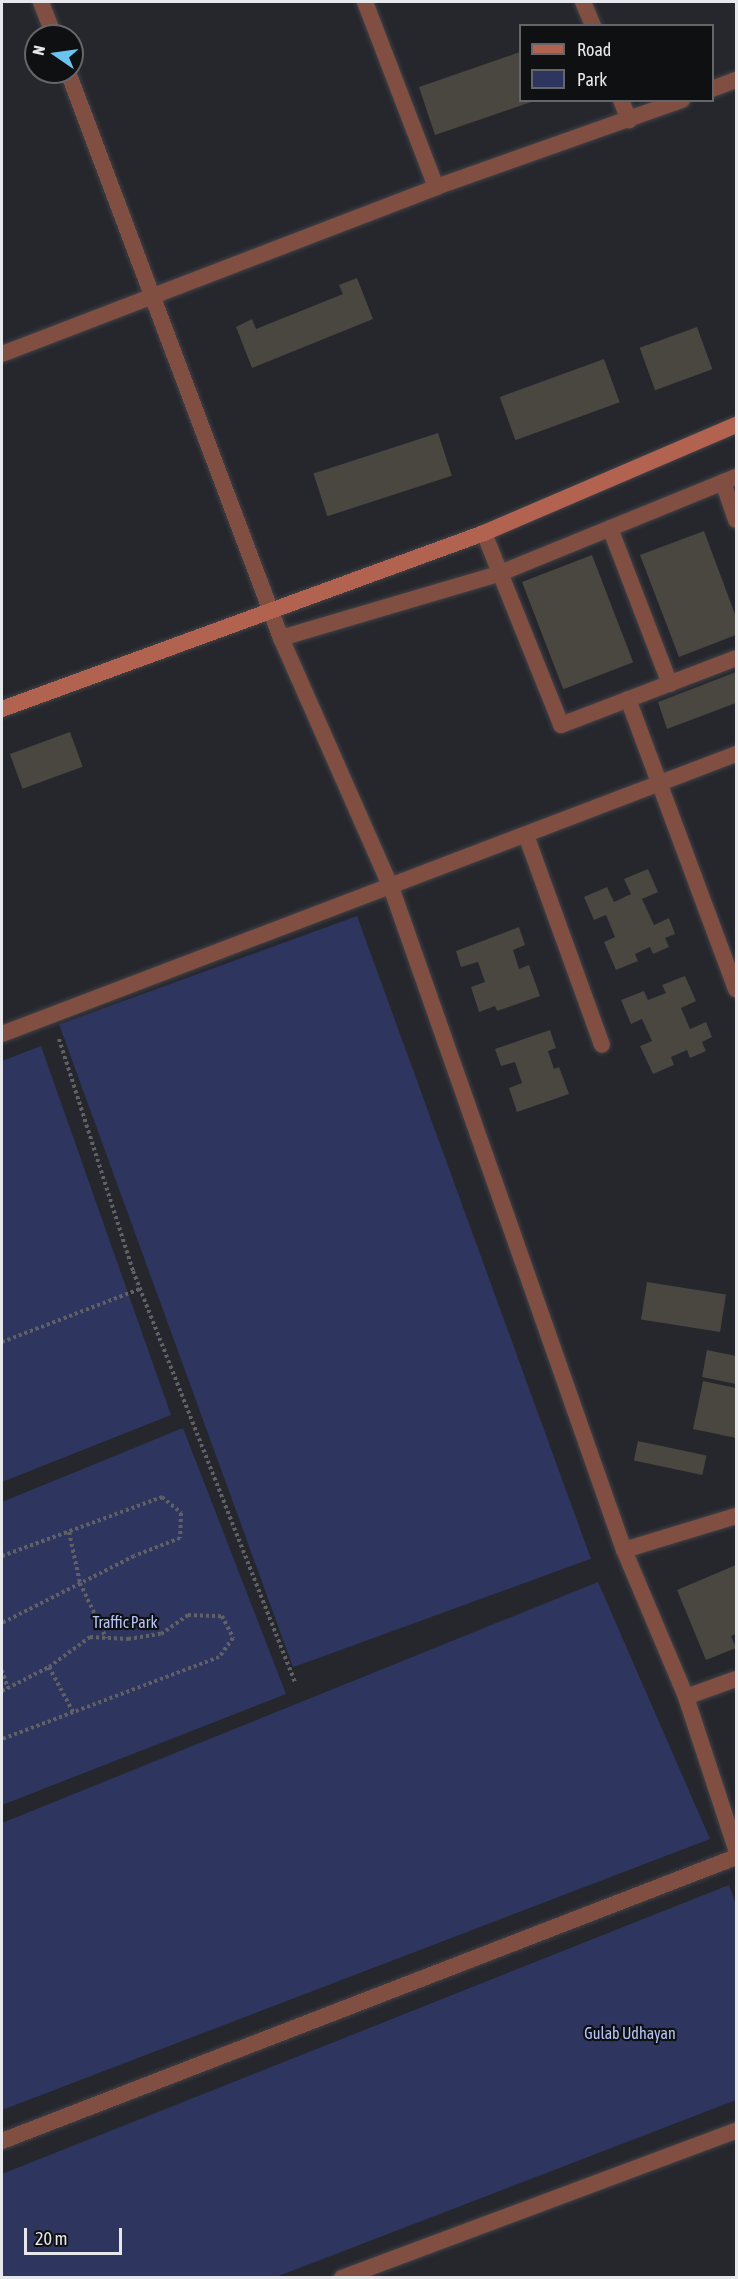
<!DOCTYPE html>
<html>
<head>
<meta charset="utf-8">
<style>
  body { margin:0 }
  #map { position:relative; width:738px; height:2279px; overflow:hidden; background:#25272c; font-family:"Asap Condensed",sans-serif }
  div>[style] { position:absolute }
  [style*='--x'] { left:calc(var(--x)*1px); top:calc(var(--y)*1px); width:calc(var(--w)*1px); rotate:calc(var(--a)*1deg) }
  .green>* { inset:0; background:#2e3660; transform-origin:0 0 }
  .building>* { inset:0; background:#4a4640; transform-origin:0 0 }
  .path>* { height:4px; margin-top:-2px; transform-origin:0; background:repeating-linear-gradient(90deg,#5f6166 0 3px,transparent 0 6px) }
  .roads { filter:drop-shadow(0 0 2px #404247) drop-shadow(0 0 2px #404247) }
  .minor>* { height:16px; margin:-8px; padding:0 8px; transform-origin:8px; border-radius:8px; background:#804f42 }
  .secondary>* { height:16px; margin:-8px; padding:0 8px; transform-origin:8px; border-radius:8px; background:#b1634f }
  span { translate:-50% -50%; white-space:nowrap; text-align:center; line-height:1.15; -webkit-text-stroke:4.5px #0f1012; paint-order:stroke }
  .park-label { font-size:16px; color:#b6c4f8 }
  .frame { position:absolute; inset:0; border:3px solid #e7e8ec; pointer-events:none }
  .legend { position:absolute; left:519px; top:24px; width:195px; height:78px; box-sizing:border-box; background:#0f1012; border:2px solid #656669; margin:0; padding:8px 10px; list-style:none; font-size:18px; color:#e7e8ec }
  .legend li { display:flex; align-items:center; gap:12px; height:30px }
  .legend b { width:30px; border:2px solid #656669 }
  .north { position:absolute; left:24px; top:24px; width:60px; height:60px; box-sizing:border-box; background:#0f1012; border:2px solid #656669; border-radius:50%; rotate:283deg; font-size:16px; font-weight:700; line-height:24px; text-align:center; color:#e7e8ec }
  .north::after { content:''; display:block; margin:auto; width:21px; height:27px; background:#69c4f0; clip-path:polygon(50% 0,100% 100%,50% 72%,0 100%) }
  .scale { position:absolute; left:24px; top:2228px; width:98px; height:27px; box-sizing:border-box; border:3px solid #e7e8ec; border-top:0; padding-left:8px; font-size:18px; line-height:21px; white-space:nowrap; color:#e7e8ec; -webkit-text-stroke:4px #0f1012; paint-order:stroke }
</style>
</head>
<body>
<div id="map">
  <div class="green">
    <div style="left:357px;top:916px;width:684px;height:317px;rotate:70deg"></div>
    <div style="clip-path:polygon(41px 1046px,171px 1415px,2px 1482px,2px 1061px)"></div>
    <div style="clip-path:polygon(183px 1428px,286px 1694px,2px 1805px,2px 1502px)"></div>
    <div style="clip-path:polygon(598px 1582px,710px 1839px,2px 2110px,2px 1823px)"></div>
    <div style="clip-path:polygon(729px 1885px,736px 1905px,736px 2100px,276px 2277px,2px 2277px,2px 2174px)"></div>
  </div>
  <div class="building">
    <div style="clip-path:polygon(520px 52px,520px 100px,534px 101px,435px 135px,419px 87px)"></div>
    <div style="clip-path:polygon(357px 278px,373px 319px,252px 368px,236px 327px,252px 319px,256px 329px,343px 294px,339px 285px)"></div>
    <div style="left:697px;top:327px;width:45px;height:61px;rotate:70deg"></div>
    <div style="left:604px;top:359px;width:46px;height:111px;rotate:70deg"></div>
    <div style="left:438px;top:433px;width:45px;height:131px;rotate:72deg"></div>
    <div style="clip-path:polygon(704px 531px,736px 617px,736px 635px,679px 657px,640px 555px)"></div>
    <div style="left:592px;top:555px;width:115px;height:75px;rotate:69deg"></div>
    <div style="clip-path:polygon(736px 672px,736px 703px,667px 729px,658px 702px)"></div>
    <div style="left:70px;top:732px;width:37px;height:64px;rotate:70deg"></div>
    <div style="clip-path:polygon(648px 869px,658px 892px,642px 899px,654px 925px,669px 918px,675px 934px,665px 938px,669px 947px,653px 954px,650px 947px,635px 954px,638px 961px,616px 970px,604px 942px,615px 937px,606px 915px,594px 920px,584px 897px,607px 887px,614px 902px,631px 894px,624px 879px)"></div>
    <div style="clip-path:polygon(519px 927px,525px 945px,513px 950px,519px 969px,529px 965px,540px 996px,497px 1011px,495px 1006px,479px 1012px,471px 987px,485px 982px,478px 962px,461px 967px,456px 951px)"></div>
    <div style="clip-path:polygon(685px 976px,696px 1001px,681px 1008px,690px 1029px,706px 1022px,712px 1037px,702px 1042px,706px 1051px,690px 1058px,687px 1050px,671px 1057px,674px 1065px,653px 1074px,640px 1046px,652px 1041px,642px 1019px,631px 1024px,621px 1000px,644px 991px,648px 1000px,666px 993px,662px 985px)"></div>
    <div style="clip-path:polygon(550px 1030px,556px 1048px,548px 1051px,554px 1069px,559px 1067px,569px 1094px,517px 1112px,509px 1088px,522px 1083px,515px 1062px,501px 1066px,495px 1049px)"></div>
    <div style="left:647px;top:1282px;width:80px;height:38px;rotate:9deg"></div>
    <div style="clip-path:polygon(707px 1350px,736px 1356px,736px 1384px,702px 1377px)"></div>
    <div style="clip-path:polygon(703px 1381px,736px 1388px,736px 1438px,693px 1429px)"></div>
    <div style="left:638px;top:1441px;width:70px;height:20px;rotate:12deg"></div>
    <div style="clip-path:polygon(736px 1565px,736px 1634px,731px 1636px,736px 1648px,706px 1660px,677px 1590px)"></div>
  </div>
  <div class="path">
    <div style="--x:59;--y:1039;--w:244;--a:72.3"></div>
    <div style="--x:133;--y:1271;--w:443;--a:68.5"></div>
    <div style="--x:2;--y:1342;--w:148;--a:-21"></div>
    <div style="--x:69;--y:1532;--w:52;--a:77.8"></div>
    <div style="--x:80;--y:1583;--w:61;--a:64.7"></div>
    <div style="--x:2;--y:1556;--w:171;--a:-20.2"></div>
    <div style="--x:162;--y:1497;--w:25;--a:40"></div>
    <div style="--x:181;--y:1513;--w:25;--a:92"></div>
    <div style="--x:180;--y:1538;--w:49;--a:158.6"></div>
    <div style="--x:134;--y:1556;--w:148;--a:153.1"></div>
    <div style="--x:49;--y:1667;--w:51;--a:61.9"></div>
    <div style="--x:2;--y:1670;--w:19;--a:72"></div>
    <div style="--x:2;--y:1691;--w:53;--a:-27.1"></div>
    <div style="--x:49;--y:1667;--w:51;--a:-36.2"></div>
    <div style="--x:90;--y:1637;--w:38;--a:3"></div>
    <div style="--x:128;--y:1639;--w:33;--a:-9"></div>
    <div style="--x:161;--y:1634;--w:33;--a:-35"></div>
    <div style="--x:188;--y:1615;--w:34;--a:2"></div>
    <div style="--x:222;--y:1616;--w:25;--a:63"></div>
    <div style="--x:233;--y:1638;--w:24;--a:126"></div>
    <div style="--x:219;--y:1657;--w:232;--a:159.3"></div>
  </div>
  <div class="roads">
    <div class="minor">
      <div style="--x:41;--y:2;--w:36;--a:69"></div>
      <div style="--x:365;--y:2;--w:198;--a:69"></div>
      <div style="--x:583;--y:2;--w:26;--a:67"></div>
      <div style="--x:68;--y:72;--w:605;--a:69.38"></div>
      <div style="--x:281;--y:638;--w:272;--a:66.2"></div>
      <div style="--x:391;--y:887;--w:703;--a:70.64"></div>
      <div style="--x:624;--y:1550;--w:160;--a:67.1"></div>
      <div style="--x:686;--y:1697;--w:160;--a:71.8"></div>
      <div style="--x:712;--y:89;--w:26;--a:-21"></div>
      <div style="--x:621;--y:100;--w:22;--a:68"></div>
      <div style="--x:2;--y:354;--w:465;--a:-21"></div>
      <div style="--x:436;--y:187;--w:261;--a:-19.5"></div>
      <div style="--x:723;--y:482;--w:40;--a:71.1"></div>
      <div style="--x:610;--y:528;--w:167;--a:69"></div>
      <div style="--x:484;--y:533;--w:207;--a:68.1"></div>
      <div style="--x:561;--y:725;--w:187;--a:-20.9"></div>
      <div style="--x:281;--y:638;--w:226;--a:-16.4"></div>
      <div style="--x:498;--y:574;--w:257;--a:-22.2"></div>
      <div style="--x:628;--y:699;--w:310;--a:69.6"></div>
      <div style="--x:526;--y:835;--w:223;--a:70.1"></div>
      <div style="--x:2;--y:1034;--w:786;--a:-20.88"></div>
      <div style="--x:624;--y:1550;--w:117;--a:-16.9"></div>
      <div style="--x:686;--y:1697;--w:53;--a:-19.8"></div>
      <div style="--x:2;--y:2141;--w:787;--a:-21.15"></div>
      <div style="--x:342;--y:2278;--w:421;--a:-20.5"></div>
    </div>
    <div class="secondary">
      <div style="--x:2;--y:709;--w:513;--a:-20.06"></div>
      <div style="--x:484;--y:533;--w:274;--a:-23.2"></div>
    </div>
  </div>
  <div class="park-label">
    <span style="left:125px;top:1622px">Traffic Park</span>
    <span style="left:630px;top:2033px">Gulab Udhayan</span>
  </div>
  <div class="frame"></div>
  <ul class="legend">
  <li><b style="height:8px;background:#b1634f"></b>Road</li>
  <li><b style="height:16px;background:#2e3660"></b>Park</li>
  </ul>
  <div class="north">N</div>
  <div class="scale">20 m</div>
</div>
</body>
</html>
